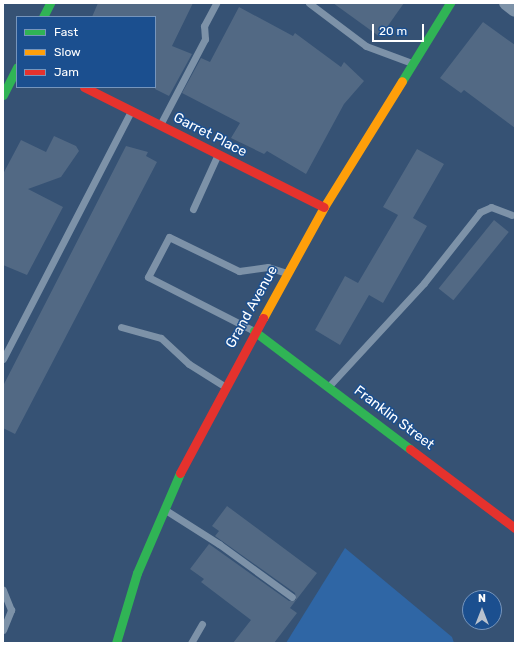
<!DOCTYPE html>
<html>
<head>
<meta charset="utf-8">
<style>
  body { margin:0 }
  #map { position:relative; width:518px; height:646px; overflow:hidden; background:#365274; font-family:Rubik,sans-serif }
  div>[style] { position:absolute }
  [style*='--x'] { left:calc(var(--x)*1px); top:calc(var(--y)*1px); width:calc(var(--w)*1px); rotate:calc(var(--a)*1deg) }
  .green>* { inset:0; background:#2f66a5 }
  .building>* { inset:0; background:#526984; transform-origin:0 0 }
  .lane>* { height:7px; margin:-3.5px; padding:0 3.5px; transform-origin:3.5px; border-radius:3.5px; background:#7d92a8 }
  .street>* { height:14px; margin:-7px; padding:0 7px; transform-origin:7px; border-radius:7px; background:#7d92a8 }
  .fast>* { height:9px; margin:-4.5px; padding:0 4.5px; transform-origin:4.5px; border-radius:4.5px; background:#30b455 }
  .slow>* { height:9px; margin:-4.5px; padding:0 4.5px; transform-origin:4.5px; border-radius:4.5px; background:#ff9f0a }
  .jam>* { height:9px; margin:-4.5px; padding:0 4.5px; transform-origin:4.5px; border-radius:4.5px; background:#e5322d }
  span { translate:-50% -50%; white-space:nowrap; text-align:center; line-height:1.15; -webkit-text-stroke:3px #1b4f8f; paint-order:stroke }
  .street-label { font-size:14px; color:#fff }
  .frame { position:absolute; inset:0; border:4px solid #fff; pointer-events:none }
  .legend { position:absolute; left:16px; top:16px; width:140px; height:72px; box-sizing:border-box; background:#1b4f8f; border:1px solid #7695bc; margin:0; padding:5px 7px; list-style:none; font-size:12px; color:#fff }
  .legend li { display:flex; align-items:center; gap:8px; height:20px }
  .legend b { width:20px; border:1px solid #7695bc }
  .north { position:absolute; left:462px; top:590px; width:40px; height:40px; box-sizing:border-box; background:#1b4f8f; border:1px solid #7695bc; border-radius:50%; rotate:0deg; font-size:11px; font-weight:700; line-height:16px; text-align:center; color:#fff }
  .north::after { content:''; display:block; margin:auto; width:14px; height:18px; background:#b9c2ce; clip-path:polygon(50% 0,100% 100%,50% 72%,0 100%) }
  .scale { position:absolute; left:372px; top:24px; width:52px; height:18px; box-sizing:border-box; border:2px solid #fff; border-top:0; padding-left:5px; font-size:12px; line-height:14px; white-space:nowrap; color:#fff; -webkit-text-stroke:3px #1b4f8f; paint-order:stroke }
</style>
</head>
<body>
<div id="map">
  <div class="green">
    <div style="clip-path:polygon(345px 548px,452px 637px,454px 643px,286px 643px)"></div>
  </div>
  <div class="building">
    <div style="clip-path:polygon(98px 3px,193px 3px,172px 46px,192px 54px,169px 96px,155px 89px,155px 17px,92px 17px)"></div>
    <div style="clip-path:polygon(333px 3px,404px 3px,380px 37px)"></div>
    <div style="clip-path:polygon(239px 7px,293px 36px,295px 33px,341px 67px,344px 62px,364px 81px,344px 104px,306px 174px,267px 151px,264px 154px,231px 138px,240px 123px,182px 93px,201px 58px,210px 62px)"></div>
    <div style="clip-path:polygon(483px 22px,515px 45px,515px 128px,464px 90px,461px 93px,440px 78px)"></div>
    <div style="clip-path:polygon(54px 136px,76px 146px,79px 151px,61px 177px,28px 189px,63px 207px,27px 275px,3px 265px,3px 174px,21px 140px,46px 152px)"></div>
    <div style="clip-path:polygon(126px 146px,148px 152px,146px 156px,157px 162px,15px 434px,3px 428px,3px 386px)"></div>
    <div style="clip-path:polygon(417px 149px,444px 164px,413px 218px,427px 226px,383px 303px,369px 295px,340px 345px,315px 330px,345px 276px,358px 283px,398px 215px,383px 207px)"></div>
    <div style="left:494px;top:220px;width:19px;height:88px;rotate:39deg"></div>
    <div style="clip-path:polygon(227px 506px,317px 573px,290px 608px,297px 613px,274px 643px,233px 643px,251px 620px,201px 582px,204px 579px,190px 569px,209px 544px,289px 601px,296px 600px,295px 593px,215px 536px,219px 531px,212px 526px)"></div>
  </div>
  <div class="lane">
    <div style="--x:309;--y:3;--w:71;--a:37"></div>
    <div style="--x:366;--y:46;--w:46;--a:20.4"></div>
    <div style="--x:161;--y:123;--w:95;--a:-62.4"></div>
    <div style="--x:205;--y:39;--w:13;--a:-94"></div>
    <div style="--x:204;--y:26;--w:26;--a:-62"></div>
    <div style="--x:193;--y:209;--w:60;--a:-65.6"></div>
    <div style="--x:121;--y:327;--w:41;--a:15.4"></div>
    <div style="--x:161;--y:338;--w:38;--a:43"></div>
    <div style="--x:189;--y:364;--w:39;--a:32"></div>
    <div style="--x:254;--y:331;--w:119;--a:-153"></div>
    <div style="--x:148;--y:277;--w:45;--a:-62.3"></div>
    <div style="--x:169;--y:237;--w:78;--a:25.9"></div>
    <div style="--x:239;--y:271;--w:29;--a:-8"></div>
    <div style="--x:268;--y:267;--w:19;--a:18"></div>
    <div style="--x:3;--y:359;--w:279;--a:-62.7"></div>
    <div style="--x:329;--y:386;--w:140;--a:-47.3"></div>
    <div style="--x:424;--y:283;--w:90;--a:-51.7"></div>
    <div style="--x:480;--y:212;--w:12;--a:-24"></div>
    <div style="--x:491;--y:207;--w:22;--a:21"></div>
    <div style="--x:167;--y:511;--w:62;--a:32.4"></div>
    <div style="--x:219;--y:544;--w:90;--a:36"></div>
    <div style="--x:3;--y:630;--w:22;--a:-68"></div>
    <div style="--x:11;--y:610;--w:22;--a:-112"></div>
    <div style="--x:191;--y:643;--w:22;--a:-60"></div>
  </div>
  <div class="street">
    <div style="--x:506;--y:3;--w:11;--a:38"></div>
  </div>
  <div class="fast">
    <div style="--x:43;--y:17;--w:16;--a:-63"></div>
    <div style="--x:402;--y:81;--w:92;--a:-58.4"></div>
    <div style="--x:3;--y:95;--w:31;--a:-63"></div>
    <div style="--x:254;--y:331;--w:196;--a:37.1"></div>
    <div style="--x:116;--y:643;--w:73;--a:-73.3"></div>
    <div style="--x:137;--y:573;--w:109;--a:-66.7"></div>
  </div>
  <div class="slow">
    <div style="--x:263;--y:318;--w:127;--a:-61.2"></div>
    <div style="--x:324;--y:207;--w:148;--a:-58.2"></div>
  </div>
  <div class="jam">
    <div style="--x:84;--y:87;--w:268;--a:26.6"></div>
    <div style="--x:410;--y:449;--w:131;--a:37"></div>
    <div style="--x:180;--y:473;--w:176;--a:-61.8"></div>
  </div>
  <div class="street-label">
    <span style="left:210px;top:135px;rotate:27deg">Garret Place</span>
    <span style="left:252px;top:307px;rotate:-61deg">Grand Avenue</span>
    <span style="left:394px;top:418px;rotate:37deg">Franklin Street</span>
  </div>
  <div class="frame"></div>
  <ul class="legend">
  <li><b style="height:5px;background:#30b455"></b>Fast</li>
  <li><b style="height:5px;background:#ff9f0a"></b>Slow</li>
  <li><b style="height:5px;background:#e5322d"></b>Jam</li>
  </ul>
  <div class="north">N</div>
  <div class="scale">20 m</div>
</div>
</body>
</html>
